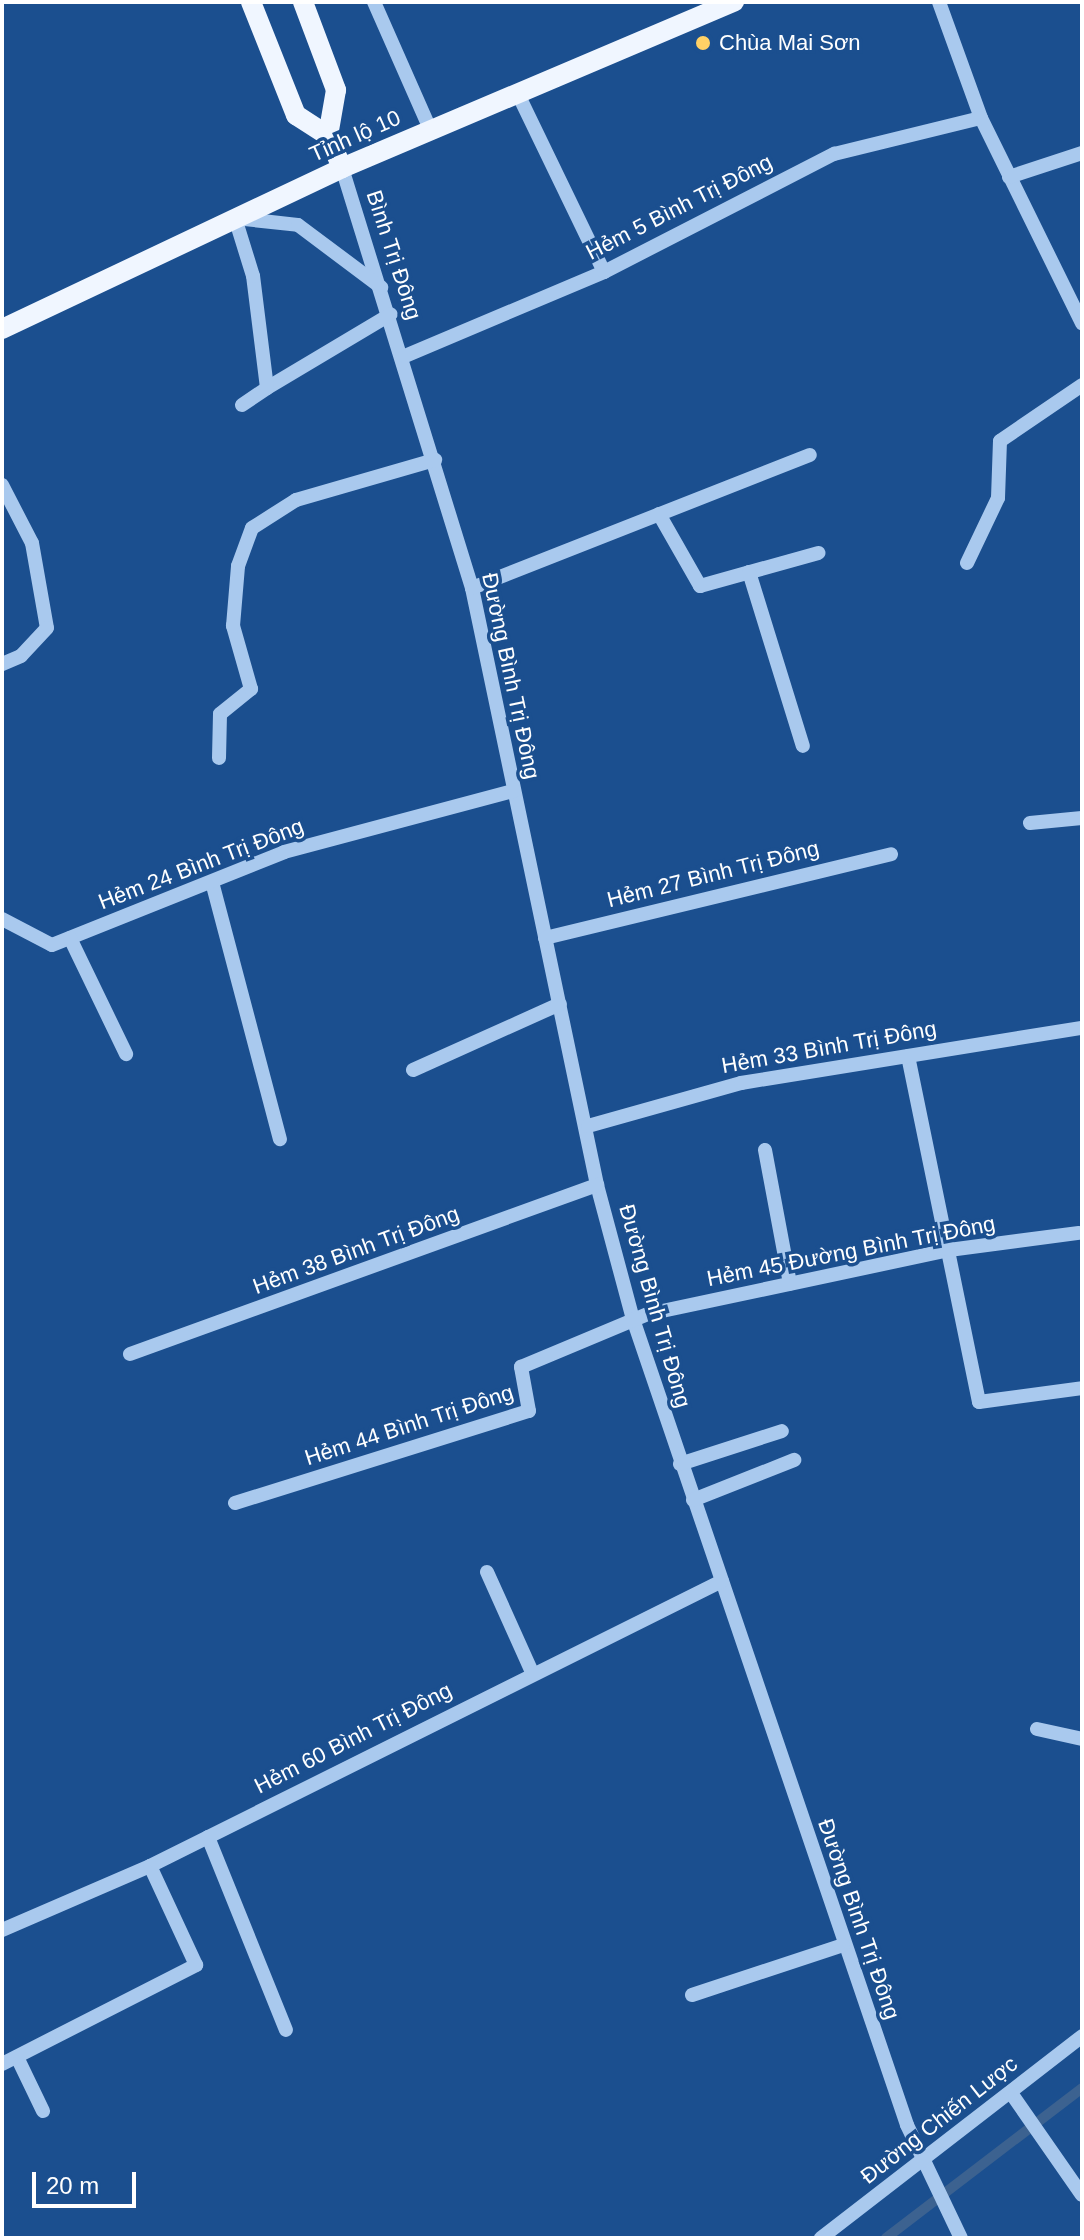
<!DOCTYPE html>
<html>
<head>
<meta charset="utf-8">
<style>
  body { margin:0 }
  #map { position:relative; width:1084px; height:2240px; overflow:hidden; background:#1b4f8f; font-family:Helvetica,sans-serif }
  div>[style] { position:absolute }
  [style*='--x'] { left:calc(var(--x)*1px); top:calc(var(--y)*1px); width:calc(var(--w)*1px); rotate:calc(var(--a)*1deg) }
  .stream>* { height:10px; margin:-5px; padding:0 5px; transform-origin:5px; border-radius:5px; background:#3c6290 }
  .minor>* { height:14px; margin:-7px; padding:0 7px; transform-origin:7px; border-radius:7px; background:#a9c9ee }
  .major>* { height:20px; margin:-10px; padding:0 10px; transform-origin:10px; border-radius:10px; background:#f0f6ff }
  .dots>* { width:22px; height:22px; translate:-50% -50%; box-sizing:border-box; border:4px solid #1b4f8f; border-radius:50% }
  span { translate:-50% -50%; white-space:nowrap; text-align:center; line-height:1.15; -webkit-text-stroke:7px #1b4f8f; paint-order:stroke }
  .poi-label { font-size:22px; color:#fff }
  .left { translate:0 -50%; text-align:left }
  .street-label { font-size:22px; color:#fff }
  .frame { position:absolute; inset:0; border:4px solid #fff; pointer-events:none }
  .scale { position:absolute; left:32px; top:2172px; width:104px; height:36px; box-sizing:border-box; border:4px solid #fff; border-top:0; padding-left:10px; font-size:24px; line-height:28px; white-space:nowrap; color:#fff; -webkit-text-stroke:6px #1b4f8f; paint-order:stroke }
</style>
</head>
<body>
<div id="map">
  <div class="stream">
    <div style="--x:886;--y:2238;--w:247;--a:-37.4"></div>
  </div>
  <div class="minor">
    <div style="--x:374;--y:2;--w:139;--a:66.2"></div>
    <div style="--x:939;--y:2;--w:123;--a:70.1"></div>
    <div style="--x:981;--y:118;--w:229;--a:63.8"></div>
    <div style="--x:517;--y:92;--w:200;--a:64.2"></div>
    <div style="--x:342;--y:168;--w:440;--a:72.8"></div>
    <div style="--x:472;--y:588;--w:610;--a:78.17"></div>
    <div style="--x:597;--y:1185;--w:139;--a:75"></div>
    <div style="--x:633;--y:1319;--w:851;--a:71.22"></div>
    <div style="--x:907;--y:2125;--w:125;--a:64.5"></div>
    <div style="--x:1009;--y:177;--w:77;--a:-18.2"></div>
    <div style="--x:405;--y:356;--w:216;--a:-22.9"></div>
    <div style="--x:604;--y:272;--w:259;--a:-27.2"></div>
    <div style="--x:834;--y:154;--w:151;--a:-13.8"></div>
    <div style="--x:267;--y:388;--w:144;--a:-30.8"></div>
    <div style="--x:242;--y:405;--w:30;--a:-34"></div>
    <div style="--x:267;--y:388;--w:113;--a:-97.1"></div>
    <div style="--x:253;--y:276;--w:61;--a:-107.2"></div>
    <div style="--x:235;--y:218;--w:63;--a:6.3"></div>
    <div style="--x:298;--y:225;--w:104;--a:36.8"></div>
    <div style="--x:2;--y:485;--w:65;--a:62.7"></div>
    <div style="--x:32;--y:543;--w:86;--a:80"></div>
    <div style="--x:47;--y:628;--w:38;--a:133"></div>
    <div style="--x:21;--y:656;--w:21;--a:157"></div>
    <div style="--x:659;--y:514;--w:83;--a:60.3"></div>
    <div style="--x:700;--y:586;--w:123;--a:-15.6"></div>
    <div style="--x:967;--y:563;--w:72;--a:-64.5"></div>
    <div style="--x:998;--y:498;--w:57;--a:-88"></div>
    <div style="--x:1000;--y:441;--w:99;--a:-34.3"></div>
    <div style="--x:749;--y:572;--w:182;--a:72.8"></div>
    <div style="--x:472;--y:588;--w:363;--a:-21.5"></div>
    <div style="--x:219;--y:758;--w:44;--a:-88.7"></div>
    <div style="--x:220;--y:714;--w:40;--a:-39"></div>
    <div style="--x:251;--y:689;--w:66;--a:-105.9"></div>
    <div style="--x:233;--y:626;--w:60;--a:-85.2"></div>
    <div style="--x:238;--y:566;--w:40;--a:-69.8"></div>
    <div style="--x:252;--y:528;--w:52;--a:-32.5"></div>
    <div style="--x:296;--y:500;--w:145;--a:-16.1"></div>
    <div style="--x:1030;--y:823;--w:52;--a:-5.5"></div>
    <div style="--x:212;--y:882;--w:266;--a:75.2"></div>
    <div style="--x:2;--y:919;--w:56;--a:27.5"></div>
    <div style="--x:52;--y:945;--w:250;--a:-21.8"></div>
    <div style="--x:284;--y:852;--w:238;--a:-14.9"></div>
    <div style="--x:70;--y:938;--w:129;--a:64.2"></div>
    <div style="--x:545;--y:938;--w:356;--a:-13.6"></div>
    <div style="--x:908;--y:1056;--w:353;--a:78.4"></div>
    <div style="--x:979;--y:1402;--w:104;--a:-7.7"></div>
    <div style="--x:413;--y:1070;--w:161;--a:-24.2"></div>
    <div style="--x:588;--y:1126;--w:159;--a:-15.7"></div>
    <div style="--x:741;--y:1083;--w:345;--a:-9.2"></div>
    <div style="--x:765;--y:1150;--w:136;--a:79.4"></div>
    <div style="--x:130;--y:1354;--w:497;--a:-19.9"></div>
    <div style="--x:680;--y:1464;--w:107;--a:-17.9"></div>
    <div style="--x:693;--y:1500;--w:109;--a:-21.6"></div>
    <div style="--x:235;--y:1503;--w:308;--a:-17.4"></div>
    <div style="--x:529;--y:1411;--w:45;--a:-100.3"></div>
    <div style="--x:521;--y:1367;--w:138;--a:-22.7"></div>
    <div style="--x:648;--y:1314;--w:308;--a:-12"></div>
    <div style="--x:949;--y:1250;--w:131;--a:-7.5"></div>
    <div style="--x:487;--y:1572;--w:110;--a:65.8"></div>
    <div style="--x:1037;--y:1729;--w:46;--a:12.5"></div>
    <div style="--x:208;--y:1837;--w:208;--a:68"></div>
    <div style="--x:2;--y:1930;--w:161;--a:-23.4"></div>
    <div style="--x:150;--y:1866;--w:639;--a:-26.48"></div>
    <div style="--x:692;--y:1995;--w:159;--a:-18.3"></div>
    <div style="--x:17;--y:2057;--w:60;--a:64.3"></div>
    <div style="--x:2;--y:2064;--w:218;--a:-27"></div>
    <div style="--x:196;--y:1965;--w:109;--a:-114.9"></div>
    <div style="--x:1011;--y:2093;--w:124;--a:55.2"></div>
    <div style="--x:821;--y:2238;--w:330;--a:-37.7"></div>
  </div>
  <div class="major">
    <div style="--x:251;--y:2;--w:122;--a:68.3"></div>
    <div style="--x:296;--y:115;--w:38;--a:33"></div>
    <div style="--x:303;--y:2;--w:94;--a:69.4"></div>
    <div style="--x:336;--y:90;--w:47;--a:99.9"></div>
    <div style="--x:328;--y:136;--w:35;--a:66"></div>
    <div style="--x:2;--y:329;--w:376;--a:-25.3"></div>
    <div style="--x:342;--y:168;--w:426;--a:-23"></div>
  </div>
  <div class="dots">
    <div style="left:703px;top:43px;background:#ffd166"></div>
  </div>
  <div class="poi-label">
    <span class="left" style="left:719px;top:43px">Chùa Mai Sơn</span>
  </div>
  <div class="street-label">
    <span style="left:355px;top:136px;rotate:-24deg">Tỉnh lộ 10</span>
    <span style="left:679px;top:207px;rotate:-27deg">Hẻm 5 Bình Trị Đông</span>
    <span style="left:394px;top:255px;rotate:72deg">Bình Trị Đông</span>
    <span style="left:511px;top:676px;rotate:78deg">Đường Bình Trị Đông</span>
    <span style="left:201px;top:864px;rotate:-21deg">Hẻm 24 Bình Trị Đông</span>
    <span style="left:713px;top:874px;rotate:-14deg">Hẻm 27 Bình Trị Đông</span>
    <span style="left:829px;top:1047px;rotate:-10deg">Hẻm 33 Bình Trị Đông</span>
    <span style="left:356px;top:1250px;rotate:-20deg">Hẻm 38 Bình Trị Đông</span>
    <span style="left:851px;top:1251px;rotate:-11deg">Hẻm 45 Đường Bình Trị Đông</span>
    <span style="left:655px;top:1306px;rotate:74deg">Đường Bình Trị Đông</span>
    <span style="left:409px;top:1425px;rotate:-18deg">Hẻm 44 Bình Trị Đông</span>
    <span style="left:353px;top:1738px;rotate:-27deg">Hẻm 60 Bình Trị Đông</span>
    <span style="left:859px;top:1919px;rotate:71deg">Đường Bình Trị Đông</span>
    <span style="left:939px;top:2120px;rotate:-38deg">Đường Chiến Lược</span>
  </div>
  <div class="frame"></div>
  <div class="scale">20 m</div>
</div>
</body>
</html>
